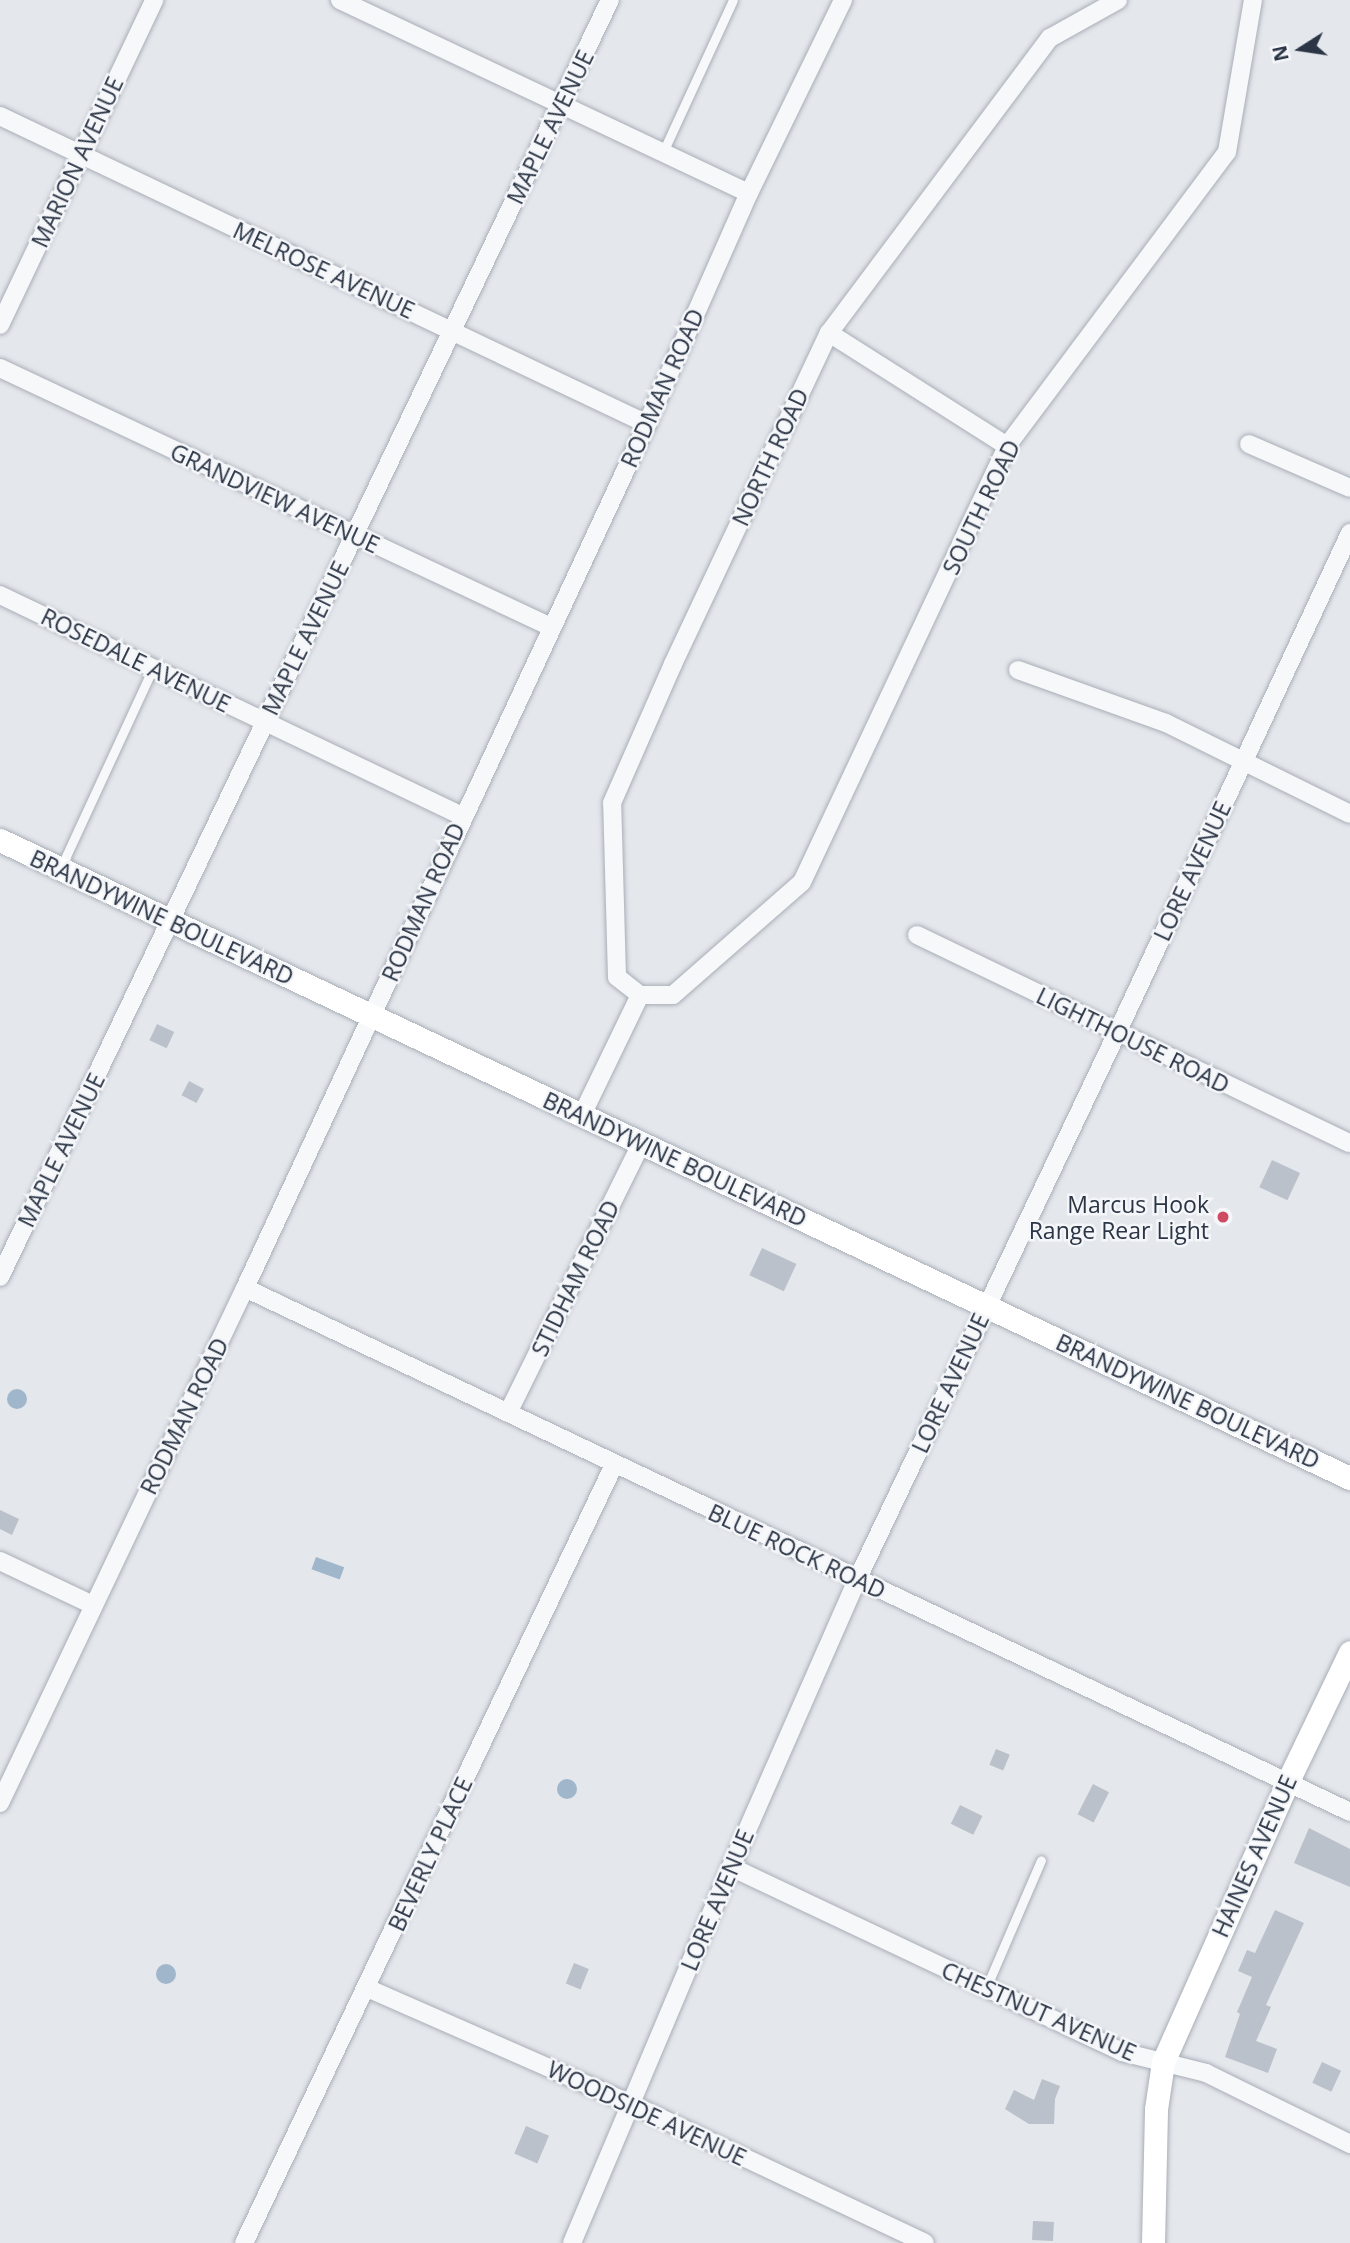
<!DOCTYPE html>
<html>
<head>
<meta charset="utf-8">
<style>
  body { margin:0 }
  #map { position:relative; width:1350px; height:2243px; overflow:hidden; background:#e4e7ec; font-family:"Open Sans",sans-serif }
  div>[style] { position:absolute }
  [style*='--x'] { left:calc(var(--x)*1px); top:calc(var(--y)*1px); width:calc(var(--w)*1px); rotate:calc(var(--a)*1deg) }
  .water>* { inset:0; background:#a0b6cb; transform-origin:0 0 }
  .round { border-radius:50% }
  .building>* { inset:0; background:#bbc1ca; transform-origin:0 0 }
  .roads { filter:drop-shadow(0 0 2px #a9aeb7) drop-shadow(0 0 2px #a9aeb7) }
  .lane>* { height:9px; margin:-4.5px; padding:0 4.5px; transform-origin:4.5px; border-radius:4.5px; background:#f7f8fa }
  .street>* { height:18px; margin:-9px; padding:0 9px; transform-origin:9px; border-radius:9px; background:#f7f8fa }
  .secondary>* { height:23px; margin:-11.5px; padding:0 11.5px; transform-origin:11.5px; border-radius:11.5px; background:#fff }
  .dots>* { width:19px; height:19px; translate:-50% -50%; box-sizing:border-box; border:4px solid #f4f6f9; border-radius:50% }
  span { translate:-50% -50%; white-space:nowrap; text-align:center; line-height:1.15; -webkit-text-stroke:5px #f4f6f9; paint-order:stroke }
  .street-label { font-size:23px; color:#2b3545 }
  .poi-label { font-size:23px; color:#2b3545 }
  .right { translate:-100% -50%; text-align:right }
  .north { position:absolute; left:1266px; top:14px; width:70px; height:70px; -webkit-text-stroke:5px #f4f6f9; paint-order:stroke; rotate:258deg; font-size:19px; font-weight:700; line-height:28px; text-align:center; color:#2b3545 }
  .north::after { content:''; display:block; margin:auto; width:24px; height:32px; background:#2b3545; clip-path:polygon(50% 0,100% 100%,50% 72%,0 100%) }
</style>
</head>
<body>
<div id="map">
  <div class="water">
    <div class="round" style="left:7px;top:1389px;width:20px;height:20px"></div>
    <div style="left:316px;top:1557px;width:30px;height:13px;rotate:20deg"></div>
    <div class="round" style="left:557px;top:1779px;width:20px;height:20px"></div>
    <div class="round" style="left:156px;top:1964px;width:20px;height:20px"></div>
  </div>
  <div class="building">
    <div style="left:157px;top:1024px;width:19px;height:18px;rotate:25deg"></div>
    <div style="left:189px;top:1081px;width:17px;height:16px;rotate:28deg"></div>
    <div style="left:1272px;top:1160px;width:31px;height:30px;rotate:25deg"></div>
    <div style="left:762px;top:1248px;width:38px;height:30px;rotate:25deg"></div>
    <div style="clip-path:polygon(0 1510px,19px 1519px,12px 1535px,0 1529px)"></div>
    <div style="left:996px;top:1749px;width:15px;height:17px;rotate:23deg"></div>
    <div style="left:1093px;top:1784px;width:18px;height:34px;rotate:27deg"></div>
    <div style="left:960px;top:1805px;width:25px;height:21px;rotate:26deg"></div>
    <div style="clip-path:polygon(1309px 1828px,1350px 1849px,1350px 1887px,1294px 1863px)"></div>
    <div style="clip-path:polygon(1275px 1910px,1304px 1923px,1266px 2005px,1271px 2007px,1256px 2041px,1277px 2049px,1268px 2073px,1225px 2057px,1240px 2014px,1237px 2012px,1252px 1977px,1238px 1971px,1247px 1950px,1255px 1953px)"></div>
    <div style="left:574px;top:1963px;width:16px;height:22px;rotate:22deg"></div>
    <div style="left:1322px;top:2062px;width:21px;height:23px;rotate:25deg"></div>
    <div style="clip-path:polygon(1042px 2079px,1060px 2086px,1055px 2099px,1054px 2124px,1029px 2124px,1005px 2109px,1014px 2090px,1034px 2100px)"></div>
    <div style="left:526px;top:2126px;width:25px;height:30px;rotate:23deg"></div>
    <div style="left:1033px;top:2221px;width:21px;height:19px;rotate:3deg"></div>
  </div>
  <div class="roads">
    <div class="lane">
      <div style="--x:663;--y:152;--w:167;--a:-65.3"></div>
      <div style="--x:61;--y:867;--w:219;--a:-65.2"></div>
      <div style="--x:986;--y:1988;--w:139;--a:-66.7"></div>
    </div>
    <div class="street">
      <div style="--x:340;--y:0;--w:452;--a:25.3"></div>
      <div style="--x:0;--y:116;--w:717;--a:25.46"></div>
      <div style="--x:0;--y:325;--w:360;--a:-64.6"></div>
      <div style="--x:829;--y:333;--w:211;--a:32.4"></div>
      <div style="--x:0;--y:368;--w:609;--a:25.18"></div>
      <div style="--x:1249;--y:444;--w:110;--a:23.5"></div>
      <div style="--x:0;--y:595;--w:512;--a:25.56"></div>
      <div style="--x:1018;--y:670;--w:157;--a:19.7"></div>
      <div style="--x:1166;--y:723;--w:205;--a:26.3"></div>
      <div style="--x:917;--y:935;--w:480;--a:25.7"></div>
      <div style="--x:640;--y:995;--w:33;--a:0"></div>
      <div style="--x:673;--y:995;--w:171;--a:-41.2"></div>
      <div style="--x:802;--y:882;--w:482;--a:-64.8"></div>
      <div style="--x:1007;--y:446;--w:367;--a:-53.2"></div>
      <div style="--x:1227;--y:152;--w:154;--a:-80.3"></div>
      <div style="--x:582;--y:1115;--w:133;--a:-64.2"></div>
      <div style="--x:640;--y:995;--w:29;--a:-142"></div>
      <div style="--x:617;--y:977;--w:174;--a:-91.6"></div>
      <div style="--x:612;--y:803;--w:152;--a:-66.3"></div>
      <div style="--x:673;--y:664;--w:366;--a:-64.8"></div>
      <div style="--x:829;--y:333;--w:369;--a:-53.2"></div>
      <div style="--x:1050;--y:38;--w:78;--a:-29.2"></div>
      <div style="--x:0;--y:1277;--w:1415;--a:-64.47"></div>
      <div style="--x:245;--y:1288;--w:1223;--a:25.37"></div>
      <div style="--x:508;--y:1413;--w:302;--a:-63.7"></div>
      <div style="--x:0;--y:1561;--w:103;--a:25.3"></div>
      <div style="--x:0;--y:1803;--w:570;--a:-64.56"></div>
      <div style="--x:245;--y:1288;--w:953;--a:-65.05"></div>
      <div style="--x:647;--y:424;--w:253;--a:-66.2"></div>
      <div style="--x:749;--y:193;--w:215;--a:-64"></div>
      <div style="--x:731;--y:1867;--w:433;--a:25.3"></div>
      <div style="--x:1122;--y:2052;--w:87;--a:14"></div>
      <div style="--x:1206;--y:2073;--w:161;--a:26.2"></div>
      <div style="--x:367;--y:1988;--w:288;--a:23.7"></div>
      <div style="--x:631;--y:2104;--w:325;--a:25.3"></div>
      <div style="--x:244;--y:2243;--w:862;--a:-64.57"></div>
      <div style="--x:572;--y:2243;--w:408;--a:-67.1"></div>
      <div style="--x:731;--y:1867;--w:313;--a:-66.3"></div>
      <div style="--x:857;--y:1580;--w:606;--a:-64.58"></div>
      <div style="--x:1117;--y:1033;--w:552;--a:-65.01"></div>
    </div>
    <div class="secondary">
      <div style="--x:0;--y:840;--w:1493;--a:25.3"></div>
      <div style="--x:1153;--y:2243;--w:134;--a:-88.7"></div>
      <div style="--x:1156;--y:2109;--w:48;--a:-81.5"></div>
      <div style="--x:1163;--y:2062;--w:305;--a:-66"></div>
      <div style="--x:1287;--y:1783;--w:145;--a:-64.3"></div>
    </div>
  </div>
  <div class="dots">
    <div style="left:1223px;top:1217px;background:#cf4b63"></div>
  </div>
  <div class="street-label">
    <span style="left:550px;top:127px;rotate:-64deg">MAPLE AVENUE</span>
    <span style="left:77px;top:162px;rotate:-65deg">MARION AVENUE</span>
    <span style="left:324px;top:270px;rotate:25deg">MELROSE AVENUE</span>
    <span style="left:662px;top:388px;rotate:-66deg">RODMAN ROAD</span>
    <span style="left:770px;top:457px;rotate:-65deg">NORTH ROAD</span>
    <span style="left:275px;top:498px;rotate:25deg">GRANDVIEW AVENUE</span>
    <span style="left:981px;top:507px;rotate:-64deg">SOUTH ROAD</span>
    <span style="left:305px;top:638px;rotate:-64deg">MAPLE AVENUE</span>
    <span style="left:136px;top:660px;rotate:26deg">ROSEDALE AVENUE</span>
    <span style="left:1192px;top:871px;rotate:-65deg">LORE AVENUE</span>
    <span style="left:423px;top:902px;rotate:-66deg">RODMAN ROAD</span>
    <span style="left:162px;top:917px;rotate:25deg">BRANDYWINE BOULEVARD</span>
    <span style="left:1133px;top:1040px;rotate:26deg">LIGHTHOUSE ROAD</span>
    <span style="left:61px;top:1150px;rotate:-64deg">MAPLE AVENUE</span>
    <span style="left:675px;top:1159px;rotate:25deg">BRANDYWINE BOULEVARD</span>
    <span style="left:575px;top:1278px;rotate:-64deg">STIDHAM ROAD</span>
    <span style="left:950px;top:1383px;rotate:-65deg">LORE AVENUE</span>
    <span style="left:1188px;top:1401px;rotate:25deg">BRANDYWINE BOULEVARD</span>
    <span style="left:184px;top:1416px;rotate:-64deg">RODMAN ROAD</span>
    <span style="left:797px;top:1551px;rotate:25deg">BLUE ROCK ROAD</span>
    <span style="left:430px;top:1854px;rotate:-65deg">BEVERLY PLACE</span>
    <span style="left:1254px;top:1856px;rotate:-66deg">HAINES AVENUE</span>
    <span style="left:717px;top:1900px;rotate:-67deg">LORE AVENUE</span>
    <span style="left:1039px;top:2011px;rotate:24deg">CHESTNUT AVENUE</span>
    <span style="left:647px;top:2113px;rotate:25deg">WOODSIDE AVENUE</span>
  </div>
  <div class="poi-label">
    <span class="right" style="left:1209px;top:1217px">Marcus Hook<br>Range Rear Light</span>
  </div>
  <div class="north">N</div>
</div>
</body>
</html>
